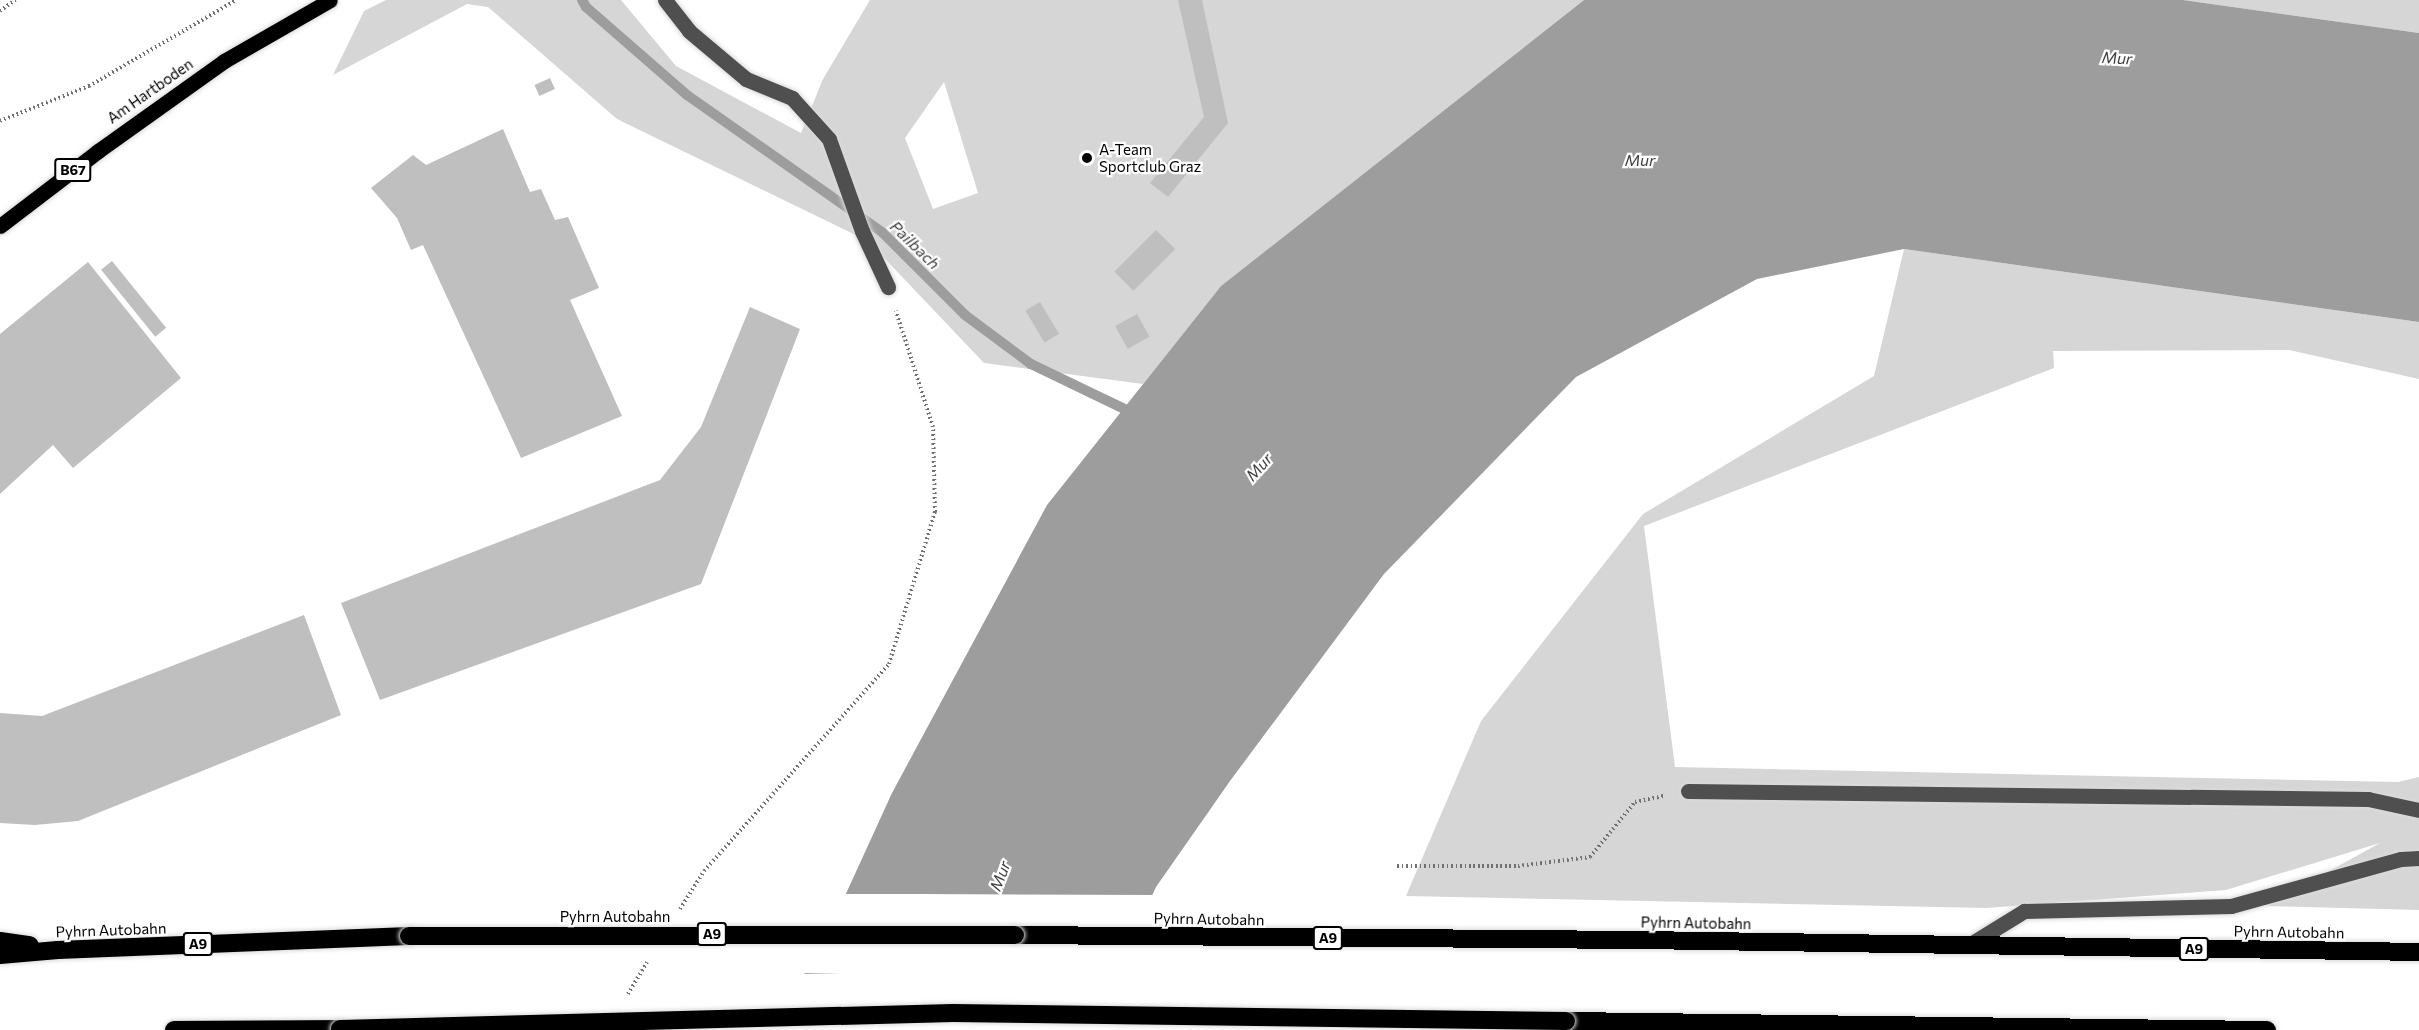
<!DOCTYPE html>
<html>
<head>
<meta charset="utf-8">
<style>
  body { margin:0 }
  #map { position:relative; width:2419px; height:1030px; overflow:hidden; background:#fff; font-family:Commissioner,sans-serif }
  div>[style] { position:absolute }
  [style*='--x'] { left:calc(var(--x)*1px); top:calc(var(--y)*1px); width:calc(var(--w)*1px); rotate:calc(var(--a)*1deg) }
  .green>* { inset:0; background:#d6d6d6 }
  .water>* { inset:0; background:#9d9d9d }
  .pier>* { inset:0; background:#fff }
  .stream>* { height:10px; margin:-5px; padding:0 5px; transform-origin:5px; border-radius:5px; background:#9d9d9d }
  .building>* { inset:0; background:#bfbfbf; transform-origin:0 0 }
  .path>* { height:4px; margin-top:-2px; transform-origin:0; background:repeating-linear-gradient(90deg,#717171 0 1.5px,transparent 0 4.5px) }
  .roads { filter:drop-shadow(0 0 2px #dbdbdb) drop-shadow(0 0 2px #dbdbdb) }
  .minor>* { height:15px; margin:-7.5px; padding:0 7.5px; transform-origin:7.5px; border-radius:7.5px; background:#4f4f4f }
  .major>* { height:15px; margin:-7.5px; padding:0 7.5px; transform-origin:7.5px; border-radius:7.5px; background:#000 }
  .highway>* { height:18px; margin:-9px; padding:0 9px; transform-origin:9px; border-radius:9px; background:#000 }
  .bridges { filter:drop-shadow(0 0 2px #dbdbdb) drop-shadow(0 0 2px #dbdbdb) }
  .highway-bridge>* { height:18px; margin:-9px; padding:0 9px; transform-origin:9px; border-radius:9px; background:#000 }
  .dots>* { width:16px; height:16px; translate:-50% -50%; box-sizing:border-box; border:3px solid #fff; border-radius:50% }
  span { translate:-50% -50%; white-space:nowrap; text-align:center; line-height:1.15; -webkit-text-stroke:4.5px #fff; paint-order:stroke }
  .shield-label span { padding:2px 4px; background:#fff; border:2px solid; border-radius:4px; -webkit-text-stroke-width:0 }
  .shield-label { font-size:14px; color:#000; font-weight:700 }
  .street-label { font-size:15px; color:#000 }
  .poi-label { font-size:15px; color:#000 }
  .left { translate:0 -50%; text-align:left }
  .water-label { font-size:16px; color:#3e3e3e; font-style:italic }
</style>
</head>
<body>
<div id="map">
  <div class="green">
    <div style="clip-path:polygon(evenodd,386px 0,621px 0,676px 66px,801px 133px,823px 79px,870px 0,1584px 0,1221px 286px,1143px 384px,984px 363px,868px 241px,617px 119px,488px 7px,467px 4px,333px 75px,364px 11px,386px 0,944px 82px,978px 193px,933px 209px,905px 138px,944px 82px)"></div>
    <div style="clip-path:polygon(2183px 0,2419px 0,2419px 33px)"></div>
    <div style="clip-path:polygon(1904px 249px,2419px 322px,2419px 379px,2289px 350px,2053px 351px,2054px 368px,1644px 526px,1675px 767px,2398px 782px,2419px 777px,2419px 910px,2266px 906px,2380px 843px,2226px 890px,1986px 908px,1406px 896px,1481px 721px,1643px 514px,1874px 376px)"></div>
  </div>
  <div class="water">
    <div style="clip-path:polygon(1584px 0,2183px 0,2419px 33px,2419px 322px,1904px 249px,1757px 279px,1576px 377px,1384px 574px,1230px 781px,1156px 887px,1090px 1030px,775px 1030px,844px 898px,892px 793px,1047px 505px,1221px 286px)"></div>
  </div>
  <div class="pier">
    <div style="clip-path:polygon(842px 894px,919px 894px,1155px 895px,1093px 1030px,772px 1030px,800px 974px,842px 973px,801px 973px)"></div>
  </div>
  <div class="stream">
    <div style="--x:582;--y:0;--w:8;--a:60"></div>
    <div style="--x:586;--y:7;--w:134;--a:41.1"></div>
    <div style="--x:687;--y:95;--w:240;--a:35.1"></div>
    <div style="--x:883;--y:233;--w:116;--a:45"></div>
    <div style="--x:965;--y:315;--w:82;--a:36.6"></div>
    <div style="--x:1031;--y:364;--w:115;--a:25.7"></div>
  </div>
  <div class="building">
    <div style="clip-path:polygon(1178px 0,1202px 0,1228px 123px,1168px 197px,1150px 183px,1204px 117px)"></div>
    <div style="left:550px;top:78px;width:12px;height:17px;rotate:66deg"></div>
    <div style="clip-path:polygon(503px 129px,530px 192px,541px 189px,555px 220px,568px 217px,599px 288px,570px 300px,622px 416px,521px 458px,423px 245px,411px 250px,397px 218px,371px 188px,413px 155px,426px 165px)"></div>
    <div style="left:1156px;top:230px;width:27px;height:59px;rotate:45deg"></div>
    <div style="left:112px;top:261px;width:86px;height:14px;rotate:51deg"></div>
    <div style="clip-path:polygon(88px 262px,181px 378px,73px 468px,53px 445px,0 494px,0 334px)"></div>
    <div style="left:1040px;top:302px;width:37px;height:17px;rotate:59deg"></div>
    <div style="clip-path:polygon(750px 307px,800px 329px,701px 584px,380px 700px,341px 603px,660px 480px,701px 427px)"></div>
    <div style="left:1137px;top:314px;width:26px;height:25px;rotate:61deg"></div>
    <div style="clip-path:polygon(304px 615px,341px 715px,78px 821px,35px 825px,0 823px,0 713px,42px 716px)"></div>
  </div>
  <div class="path">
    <div style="--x:0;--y:11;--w:19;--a:-36"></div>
    <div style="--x:0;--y:121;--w:96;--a:-21.5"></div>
    <div style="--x:89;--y:86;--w:170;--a:-30.3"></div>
    <div style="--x:1397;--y:866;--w:121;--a:0"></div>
    <div style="--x:1518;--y:866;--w:73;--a:-7.1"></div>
    <div style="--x:1590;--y:857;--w:71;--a:-50.7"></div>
    <div style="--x:1635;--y:802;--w:30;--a:-12"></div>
    <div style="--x:680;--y:909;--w:45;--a:-57.7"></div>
    <div style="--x:704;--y:871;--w:278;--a:-48.2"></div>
    <div style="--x:889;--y:664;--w:159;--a:-73.2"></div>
    <div style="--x:935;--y:512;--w:85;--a:-91.3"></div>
    <div style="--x:933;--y:427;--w:122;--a:-107.7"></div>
    <div style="--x:628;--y:994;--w:37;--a:-59"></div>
  </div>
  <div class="roads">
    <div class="minor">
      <div style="--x:665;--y:0;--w:39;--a:52"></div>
      <div style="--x:689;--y:31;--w:75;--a:40.1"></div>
      <div style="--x:746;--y:79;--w:50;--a:22.4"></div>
      <div style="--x:792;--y:98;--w:55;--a:47.9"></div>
      <div style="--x:829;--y:139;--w:98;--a:70.3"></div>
      <div style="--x:862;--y:231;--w:62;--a:65.1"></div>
      <div style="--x:1688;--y:791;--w:680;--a:0.67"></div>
      <div style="--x:2368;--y:799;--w:52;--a:12.2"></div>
      <div style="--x:1969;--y:945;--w:65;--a:-31.7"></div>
      <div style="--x:2024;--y:911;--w:207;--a:-1.4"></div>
      <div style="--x:2231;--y:906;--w:176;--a:-15.5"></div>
      <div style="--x:2401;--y:859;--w:18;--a:-3"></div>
    </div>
    <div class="major">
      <div style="--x:0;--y:226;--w:123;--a:-37.4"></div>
      <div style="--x:98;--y:151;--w:155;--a:-35.5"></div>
      <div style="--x:224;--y:61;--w:122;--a:-29.9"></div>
    </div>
    <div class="highway">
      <div style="--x:1015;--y:935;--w:626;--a:0.46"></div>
      <div style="--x:1641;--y:940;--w:778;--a:0.88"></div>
      <div style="--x:0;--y:941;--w:30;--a:8"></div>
      <div style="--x:0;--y:955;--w:58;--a:-4.9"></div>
      <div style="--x:58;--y:950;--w:351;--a:-2.3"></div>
      <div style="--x:1566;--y:1021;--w:701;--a:0.74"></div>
      <div style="--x:174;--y:1030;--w:166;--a:-0.3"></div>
    </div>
  </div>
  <div class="bridges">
    <div class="highway-bridge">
      <div style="--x:409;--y:936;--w:606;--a:-0.09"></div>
      <div style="--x:340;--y:1029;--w:613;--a:-1.5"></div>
      <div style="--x:953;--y:1013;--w:613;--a:0.75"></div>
    </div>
  </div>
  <div class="dots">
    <div style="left:1087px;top:158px;background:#000"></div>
  </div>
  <div class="shield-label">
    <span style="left:73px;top:170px">B67</span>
    <span style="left:712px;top:934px">A9</span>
    <span style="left:1328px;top:938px">A9</span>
    <span style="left:198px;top:944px">A9</span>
    <span style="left:2194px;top:949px">A9</span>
  </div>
  <div class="street-label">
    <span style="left:150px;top:91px;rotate:-35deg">Am Hartboden</span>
    <span style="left:615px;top:917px">Pyhrn Autobahn</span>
    <span style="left:1209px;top:919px;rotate:1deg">Pyhrn Autobahn</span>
    <span style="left:1696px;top:923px;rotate:1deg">Pyhrn Autobahn</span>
    <span style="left:111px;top:930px;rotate:-2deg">Pyhrn Autobahn</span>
    <span style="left:2289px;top:932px;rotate:1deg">Pyhrn Autobahn</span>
  </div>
  <div class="poi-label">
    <span class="left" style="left:1099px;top:158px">A-Team<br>Sportclub Graz</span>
  </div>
  <div class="water-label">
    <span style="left:2117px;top:58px;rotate:3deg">Mur</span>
    <span style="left:1640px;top:160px">Mur</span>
    <span style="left:915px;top:245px;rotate:44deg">Pailbach</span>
    <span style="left:1259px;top:467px;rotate:-48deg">Mur</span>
    <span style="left:1000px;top:876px;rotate:-69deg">Mur</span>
  </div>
</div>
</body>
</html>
